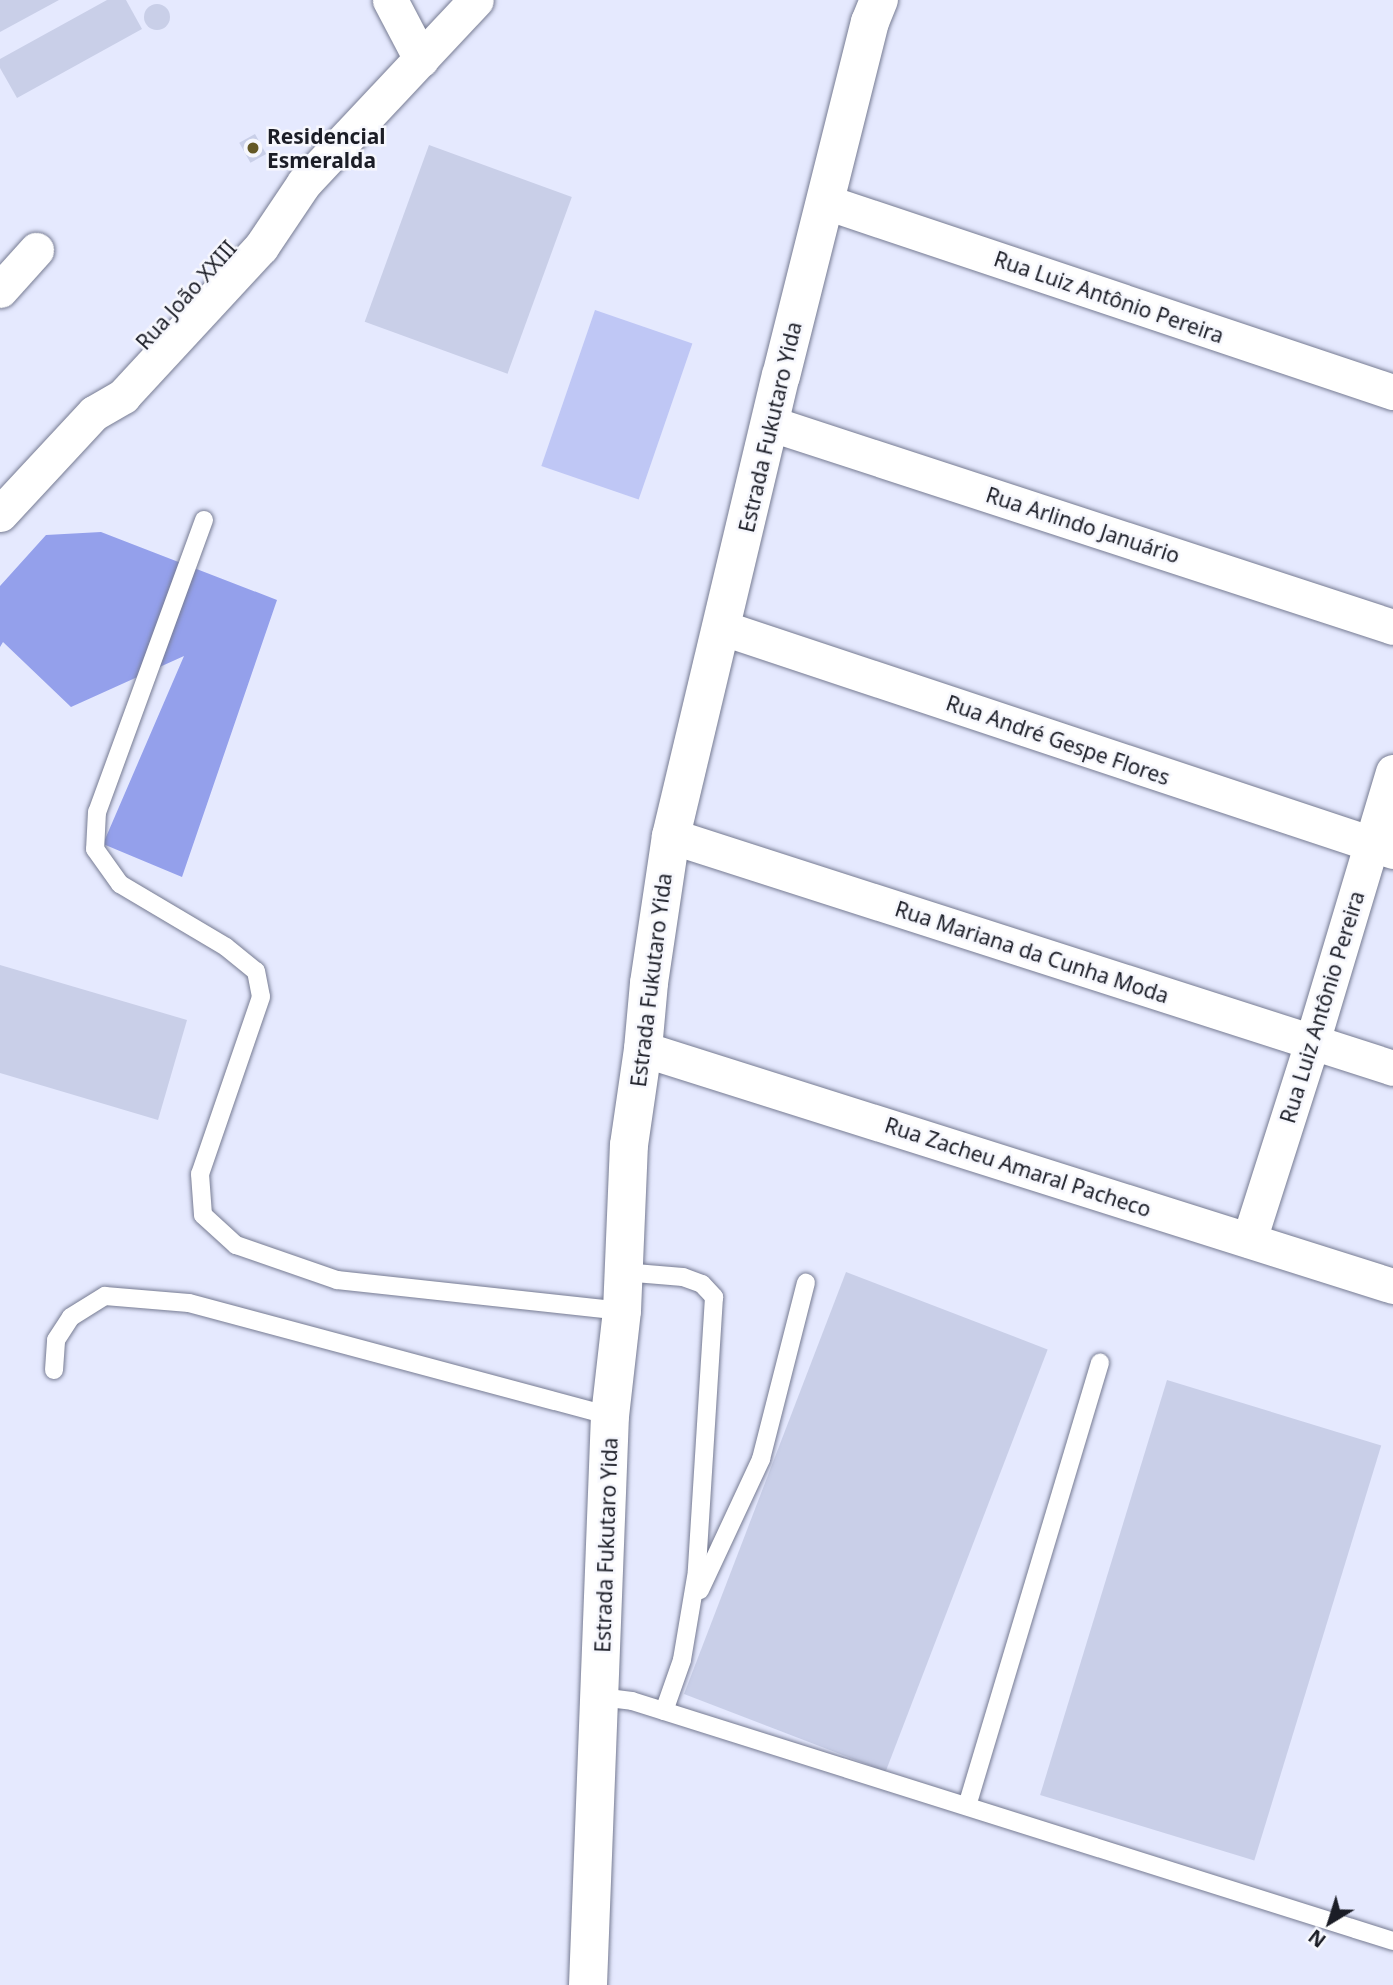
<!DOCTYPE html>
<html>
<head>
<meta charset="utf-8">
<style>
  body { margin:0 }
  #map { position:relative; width:1393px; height:1985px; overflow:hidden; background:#e5e9fe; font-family:"Noto Sans",sans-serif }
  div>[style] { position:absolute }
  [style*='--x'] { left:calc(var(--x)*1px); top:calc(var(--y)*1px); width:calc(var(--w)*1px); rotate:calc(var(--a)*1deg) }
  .green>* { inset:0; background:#bfc7f5; transform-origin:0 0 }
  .forest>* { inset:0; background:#94a0eb }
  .building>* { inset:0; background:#c9cfe8; transform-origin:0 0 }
  .round { border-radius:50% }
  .roads { filter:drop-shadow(0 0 2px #767b92) drop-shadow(0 0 2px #767b92) }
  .service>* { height:18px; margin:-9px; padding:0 9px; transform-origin:9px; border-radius:9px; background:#fff }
  .minor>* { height:35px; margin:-17.5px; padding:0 17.5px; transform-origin:17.5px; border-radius:17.5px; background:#fff }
  .tertiary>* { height:38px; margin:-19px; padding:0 19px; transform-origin:19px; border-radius:19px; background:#fff }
  .dots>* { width:19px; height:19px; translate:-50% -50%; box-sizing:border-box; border:4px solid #f6f7fd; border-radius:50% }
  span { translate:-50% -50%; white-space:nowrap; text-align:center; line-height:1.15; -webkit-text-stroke:5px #f6f7fd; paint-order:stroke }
  .poi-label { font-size:21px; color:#1b1d26; font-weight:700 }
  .left { translate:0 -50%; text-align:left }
  .street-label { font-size:21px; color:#1b1d26 }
  .north { position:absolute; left:1295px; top:1887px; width:70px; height:70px; -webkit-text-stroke:5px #f6f7fd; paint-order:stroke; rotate:218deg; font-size:19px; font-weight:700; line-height:28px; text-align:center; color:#1b1d26 }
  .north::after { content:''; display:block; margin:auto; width:24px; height:32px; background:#1b1d26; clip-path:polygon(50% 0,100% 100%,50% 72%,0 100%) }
</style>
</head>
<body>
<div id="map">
  <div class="green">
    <div style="left:595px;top:310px;width:103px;height:165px;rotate:19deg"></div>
  </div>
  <div class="forest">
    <div style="clip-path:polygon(101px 532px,277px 600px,182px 877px,103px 844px,184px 656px,71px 707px,3px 642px,0 647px,0 586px,46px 535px)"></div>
  </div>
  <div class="building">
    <div style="clip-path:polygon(0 0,59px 0,0 32px)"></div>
    <div style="clip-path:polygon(107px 0,126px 0,142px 29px,17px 98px,0 68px,0 59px)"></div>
    <div class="round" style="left:144px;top:4px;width:26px;height:26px"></div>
    <div style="left:255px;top:134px;width:23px;height:18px;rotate:61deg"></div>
    <div style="left:429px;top:145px;width:152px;height:188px;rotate:20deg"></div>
    <div style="clip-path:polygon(0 965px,187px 1020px,158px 1120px,0 1073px)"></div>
    <div style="left:846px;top:1272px;width:216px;height:452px;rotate:21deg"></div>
    <div style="left:1167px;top:1380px;width:224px;height:434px;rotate:17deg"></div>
  </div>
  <div class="roads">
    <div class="service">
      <div style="--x:204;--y:520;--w:311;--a:110.1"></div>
      <div style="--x:97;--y:812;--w:37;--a:93"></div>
      <div style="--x:95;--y:849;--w:43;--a:54.5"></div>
      <div style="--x:120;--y:884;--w:123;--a:30.7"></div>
      <div style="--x:226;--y:947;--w:38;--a:39"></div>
      <div style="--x:256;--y:971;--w:26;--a:79"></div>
      <div style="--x:261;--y:997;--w:187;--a:109"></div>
      <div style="--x:200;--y:1174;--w:41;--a:85.8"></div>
      <div style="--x:203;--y:1215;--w:45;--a:42.3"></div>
      <div style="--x:236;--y:1245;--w:107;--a:19.1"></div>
      <div style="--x:337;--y:1280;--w:287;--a:6.2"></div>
      <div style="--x:623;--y:1272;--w:60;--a:4.8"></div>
      <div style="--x:683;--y:1277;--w:20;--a:20"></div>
      <div style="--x:702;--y:1284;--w:18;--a:47"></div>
      <div style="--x:714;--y:1297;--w:275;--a:93.6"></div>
      <div style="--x:697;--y:1571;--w:90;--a:99.6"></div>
      <div style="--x:682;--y:1660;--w:54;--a:109.4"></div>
      <div style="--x:54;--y:1370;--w:30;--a:-86"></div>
      <div style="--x:56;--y:1340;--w:27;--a:-57"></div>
      <div style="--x:71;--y:1317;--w:40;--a:-32"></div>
      <div style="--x:105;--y:1296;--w:84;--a:4.8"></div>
      <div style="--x:189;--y:1303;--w:436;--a:15"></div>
      <div style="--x:700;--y:1590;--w:145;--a:-65"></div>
      <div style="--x:761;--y:1459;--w:182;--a:-75.7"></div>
      <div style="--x:600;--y:1697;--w:32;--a:7"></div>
      <div style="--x:632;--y:1701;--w:798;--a:17.5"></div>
      <div style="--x:967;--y:1806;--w:463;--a:-73.3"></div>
    </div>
    <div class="minor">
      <div style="--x:390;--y:0;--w:67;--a:62.3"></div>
      <div style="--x:826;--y:202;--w:598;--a:18.53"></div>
      <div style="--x:0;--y:290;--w:54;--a:-48"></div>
      <div style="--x:772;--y:424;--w:653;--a:18.1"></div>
      <div style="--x:0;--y:514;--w:138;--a:-47.1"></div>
      <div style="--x:94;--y:413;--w:34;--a:-30"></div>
      <div style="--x:123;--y:396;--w:203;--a:-47.2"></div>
      <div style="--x:261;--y:247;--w:77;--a:-56.1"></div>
      <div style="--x:304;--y:183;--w:251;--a:-46.8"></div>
      <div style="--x:723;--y:628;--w:706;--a:18.41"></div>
      <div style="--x:671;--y:836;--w:758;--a:17.81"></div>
      <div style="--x:643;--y:1049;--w:787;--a:17.54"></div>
      <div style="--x:1249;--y:1240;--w:208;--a:-72.3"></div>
      <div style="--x:1312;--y:1042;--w:282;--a:-73.3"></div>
    </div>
    <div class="tertiary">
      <div style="--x:588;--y:1985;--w:569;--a:-87.79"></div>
      <div style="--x:610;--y:1416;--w:106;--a:-83.5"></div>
      <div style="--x:622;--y:1311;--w:166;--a:-87.6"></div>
      <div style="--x:629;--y:1145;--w:97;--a:-81.7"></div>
      <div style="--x:643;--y:1049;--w:66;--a:-84.8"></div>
      <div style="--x:649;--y:983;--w:149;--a:-81.5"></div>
      <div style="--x:671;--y:836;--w:473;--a:-76.6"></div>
      <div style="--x:781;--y:376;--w:365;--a:-75.9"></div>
      <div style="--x:870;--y:22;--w:24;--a:-68"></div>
    </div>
  </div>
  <div class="dots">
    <div style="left:253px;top:148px;background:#645825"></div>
  </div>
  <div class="poi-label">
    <span class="left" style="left:267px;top:148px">Residencial<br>Esmeralda</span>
  </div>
  <div class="street-label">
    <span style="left:186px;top:295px;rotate:-48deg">Rua João XXIII</span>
    <span style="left:1109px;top:297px;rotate:19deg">Rua Luiz Antônio Pereira</span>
    <span style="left:770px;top:427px;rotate:-77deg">Estrada Fukutaro Yida</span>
    <span style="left:1083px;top:525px;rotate:18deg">Rua Arlindo Januário</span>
    <span style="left:1058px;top:740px;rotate:19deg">Rua André Gespe Flores</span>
    <span style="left:1032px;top:952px;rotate:18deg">Rua Mariana da Cunha Moda</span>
    <span style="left:651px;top:980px;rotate:-83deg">Estrada Fukutaro Yida</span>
    <span style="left:1322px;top:1007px;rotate:-73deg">Rua Luiz Antônio Pereira</span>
    <span style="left:1018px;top:1167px;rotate:18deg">Rua Zacheu Amaral Pacheco</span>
    <span style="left:606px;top:1545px;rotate:-88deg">Estrada Fukutaro Yida</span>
  </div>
  <div class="north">N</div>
</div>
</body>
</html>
